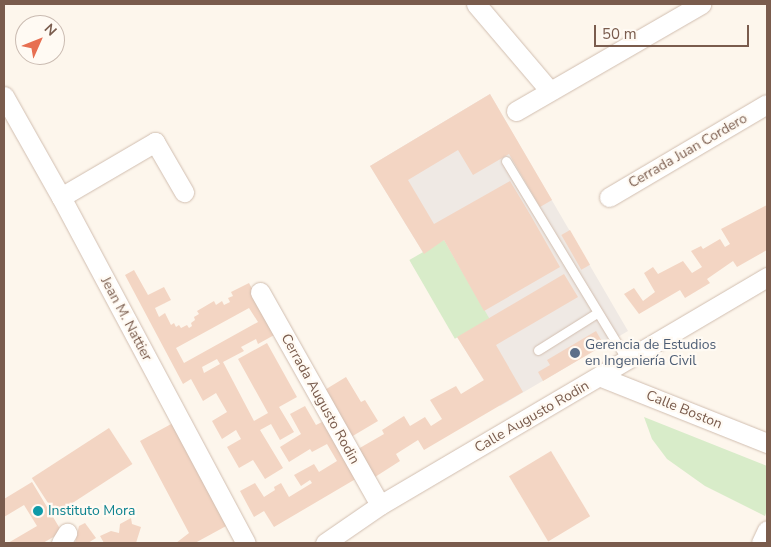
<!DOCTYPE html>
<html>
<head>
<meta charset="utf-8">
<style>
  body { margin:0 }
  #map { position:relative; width:771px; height:547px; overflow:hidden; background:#fdf6ec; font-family:"Nunito Sans",sans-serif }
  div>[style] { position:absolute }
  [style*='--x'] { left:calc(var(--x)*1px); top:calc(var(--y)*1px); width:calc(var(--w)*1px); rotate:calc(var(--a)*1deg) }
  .industrial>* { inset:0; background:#efe9e4 }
  .green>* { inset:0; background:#d8ecc9; transform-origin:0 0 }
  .building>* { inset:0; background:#f3d5c3; transform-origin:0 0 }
  .roads { filter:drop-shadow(0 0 1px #d1beb0) drop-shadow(0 0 1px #d1beb0) }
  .lane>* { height:9px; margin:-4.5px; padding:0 4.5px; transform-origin:4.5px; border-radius:4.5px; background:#fff }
  .street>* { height:19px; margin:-9.5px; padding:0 9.5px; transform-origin:9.5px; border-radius:9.5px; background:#fff }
  .dots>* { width:14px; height:14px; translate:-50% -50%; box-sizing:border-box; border:2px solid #fffaf3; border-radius:50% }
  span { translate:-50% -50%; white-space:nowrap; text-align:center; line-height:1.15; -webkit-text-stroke:4.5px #fffaf3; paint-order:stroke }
  .street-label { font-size:14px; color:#7a5c4d }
  .service-label { font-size:14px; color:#4e5e75 }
  .left { translate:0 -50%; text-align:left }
  .culture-label { font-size:14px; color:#0d838f }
  .frame { position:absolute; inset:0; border:5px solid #7a5c4d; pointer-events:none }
  .north { position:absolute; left:15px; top:15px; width:50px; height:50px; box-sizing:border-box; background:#fffaf3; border:1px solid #cabbb1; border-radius:50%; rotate:46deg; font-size:14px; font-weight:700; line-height:20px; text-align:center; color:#7a5c4d }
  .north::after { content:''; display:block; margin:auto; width:18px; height:22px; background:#e76f51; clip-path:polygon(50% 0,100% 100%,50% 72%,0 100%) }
  .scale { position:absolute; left:594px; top:25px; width:155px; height:22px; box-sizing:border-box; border:2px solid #7a5c4d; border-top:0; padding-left:6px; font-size:15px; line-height:18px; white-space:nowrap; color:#7a5c4d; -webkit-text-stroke:4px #fffaf3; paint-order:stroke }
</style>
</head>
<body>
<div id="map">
  <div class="industrial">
    <div style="clip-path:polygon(490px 94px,628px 331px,500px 406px,411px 263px,424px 254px,370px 166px)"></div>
  </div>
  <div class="green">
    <div style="left:444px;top:240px;width:91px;height:40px;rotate:60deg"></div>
    <div style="clip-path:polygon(644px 417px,767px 466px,767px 510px,765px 516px,705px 486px,667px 459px,652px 439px)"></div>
  </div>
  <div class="building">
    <div style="clip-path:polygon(490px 94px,552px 200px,540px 207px,509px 154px,473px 175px,458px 150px,408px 180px,434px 224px,510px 181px,531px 216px,560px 267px,484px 311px,444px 240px,424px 254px,370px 166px)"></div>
    <div style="clip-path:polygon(767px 205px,767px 250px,737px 267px,733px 261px,707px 279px,710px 283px,685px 298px,680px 290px,639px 314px,624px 294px,634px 288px,643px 301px,655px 292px,644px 273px,653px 267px,658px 274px,683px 261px,692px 273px,702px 267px,691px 251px,701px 246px,703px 249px,720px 239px,725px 247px,730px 244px,721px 229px)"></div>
    <div style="left:570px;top:230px;width:40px;height:10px;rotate:60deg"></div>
    <div style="clip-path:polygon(evenodd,134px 270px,148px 295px,164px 287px,171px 300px,155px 308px,159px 317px,165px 313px,171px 325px,174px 323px,176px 327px,179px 325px,181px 328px,187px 325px,189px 328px,192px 326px,191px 323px,195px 320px,194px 317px,199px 314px,197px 311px,214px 301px,216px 305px,222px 301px,224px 305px,230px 302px,228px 298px,233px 296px,231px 292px,249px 283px,276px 334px,258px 344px,256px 339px,241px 347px,244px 351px,223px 362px,254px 421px,268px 413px,238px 359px,267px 343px,297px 397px,279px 407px,294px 432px,280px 440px,271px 424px,260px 430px,283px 468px,265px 479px,253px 460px,239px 468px,227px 447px,241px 439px,236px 430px,222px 439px,212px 421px,227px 412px,216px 393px,203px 401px,191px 379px,183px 384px,125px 275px,134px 270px,249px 308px,258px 322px,184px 363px,176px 348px,249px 308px,134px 270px,217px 359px,220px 364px,204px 373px,202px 367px,217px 359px)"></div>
    <div style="clip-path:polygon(564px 274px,578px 297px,496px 345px,523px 392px,424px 450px,418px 440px,396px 454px,400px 461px,375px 477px,358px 449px,384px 434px,382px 430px,404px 416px,410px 426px,425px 417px,431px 426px,442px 419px,430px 400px,456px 386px,461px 394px,484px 380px,457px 337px)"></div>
    <div style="clip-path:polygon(596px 331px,604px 345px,543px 381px,538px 372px,550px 365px,547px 360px)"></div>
    <div style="clip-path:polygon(346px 377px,361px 402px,365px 400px,378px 421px,351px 437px,323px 391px)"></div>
    <div style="clip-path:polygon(305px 406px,316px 425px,324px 421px,359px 477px,274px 527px,264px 511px,254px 517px,240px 491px,255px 483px,264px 497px,275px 490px,274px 487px,281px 483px,289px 497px,312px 483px,310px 480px,301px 486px,294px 475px,314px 464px,319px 472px,337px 461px,327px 444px,312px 452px,310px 449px,289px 462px,280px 447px,301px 434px,290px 414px)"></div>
    <div style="clip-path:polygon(173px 423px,228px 525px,195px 543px,176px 543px,189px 533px,140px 441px)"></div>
    <div style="left:109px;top:428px;width:43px;height:92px;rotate:57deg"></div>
    <div style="left:551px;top:451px;width:76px;height:49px;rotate:59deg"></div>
    <div style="clip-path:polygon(32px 482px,62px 532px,43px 543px,8px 543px,37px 526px,24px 505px,4px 517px,4px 499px)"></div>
    <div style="clip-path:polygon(131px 518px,132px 524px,141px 527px,136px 543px,104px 543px,100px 536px,111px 531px,119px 533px,120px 524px)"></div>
    <div style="clip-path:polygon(85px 523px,96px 538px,88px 543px,75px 543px,79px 526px)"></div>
  </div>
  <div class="roads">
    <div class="lane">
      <div style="--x:506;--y:161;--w:233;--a:58.7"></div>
      <div style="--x:538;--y:350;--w:70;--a:-32.1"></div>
    </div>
    <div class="street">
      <div style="--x:476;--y:4;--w:114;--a:49.6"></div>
      <div style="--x:4;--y:96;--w:116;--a:60.6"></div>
      <div style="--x:61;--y:197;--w:392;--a:61.9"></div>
      <div style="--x:516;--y:111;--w:214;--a:-30"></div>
      <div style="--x:61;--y:197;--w:109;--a:-30.3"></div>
      <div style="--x:155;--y:142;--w:58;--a:59.9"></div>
      <div style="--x:609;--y:197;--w:183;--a:-30.5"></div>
      <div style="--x:260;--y:292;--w:244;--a:60.6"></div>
      <div style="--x:601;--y:377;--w:179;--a:21.7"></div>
      <div style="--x:61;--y:543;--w:12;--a:-59"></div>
      <div style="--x:325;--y:543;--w:67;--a:-34.6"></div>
      <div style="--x:380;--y:505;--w:449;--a:-30.5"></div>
      <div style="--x:761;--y:543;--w:14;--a:-65"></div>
    </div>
  </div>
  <div class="dots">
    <div style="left:575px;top:353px;background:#5c6f8a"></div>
    <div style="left:38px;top:511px;background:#0f9aa8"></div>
  </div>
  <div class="street-label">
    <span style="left:688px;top:151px;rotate:-30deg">Cerrada Juan Cordero</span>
    <span style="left:126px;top:319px;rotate:62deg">Jean M. Nattier</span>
    <span style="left:320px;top:399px;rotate:61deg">Cerrada Augusto Rodin</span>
    <span style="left:684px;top:410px;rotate:22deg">Calle Boston</span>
    <span style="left:532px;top:417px;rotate:-30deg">Calle Augusto Rodin</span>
  </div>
  <div class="service-label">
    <span class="left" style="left:585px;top:353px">Gerencia de Estudios<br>en Ingeniería Civil</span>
  </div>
  <div class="culture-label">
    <span class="left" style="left:48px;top:511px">Instituto Mora</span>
  </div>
  <div class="frame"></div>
  <div class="north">N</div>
  <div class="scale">50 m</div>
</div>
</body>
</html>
